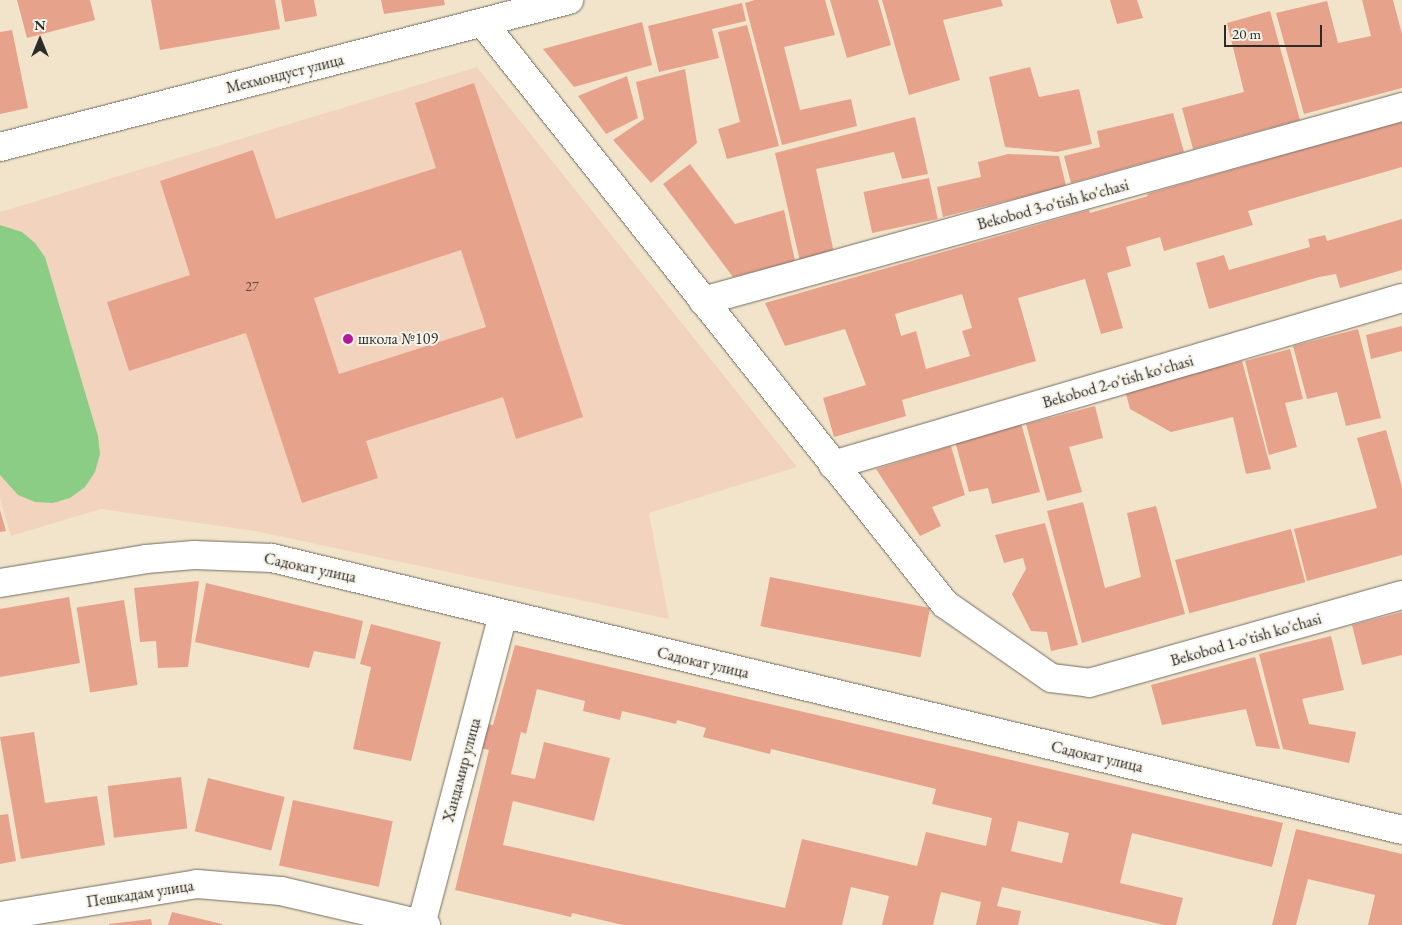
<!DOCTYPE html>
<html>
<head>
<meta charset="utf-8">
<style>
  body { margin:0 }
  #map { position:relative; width:1402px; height:925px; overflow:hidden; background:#f2e4ca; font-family:"EB Garamond",serif }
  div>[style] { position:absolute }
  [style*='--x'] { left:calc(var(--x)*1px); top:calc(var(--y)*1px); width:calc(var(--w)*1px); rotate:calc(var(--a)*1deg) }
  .built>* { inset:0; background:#f2d4be }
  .green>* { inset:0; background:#8ccd85 }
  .building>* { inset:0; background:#e7a28b; transform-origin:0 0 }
  .roads { filter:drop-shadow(0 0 1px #716c63) drop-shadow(0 0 1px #716c63) }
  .street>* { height:28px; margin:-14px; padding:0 14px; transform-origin:14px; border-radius:14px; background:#fff }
  .dots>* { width:14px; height:14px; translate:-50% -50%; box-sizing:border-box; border:2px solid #f7f3e8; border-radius:50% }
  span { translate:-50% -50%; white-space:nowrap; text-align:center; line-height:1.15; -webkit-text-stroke:4px #f7f3e8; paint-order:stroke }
  .number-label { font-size:14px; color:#5a4943 }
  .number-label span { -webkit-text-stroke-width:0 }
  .street-label { font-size:16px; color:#2b2b2b }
  .poi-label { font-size:16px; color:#2b2b2b }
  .left { translate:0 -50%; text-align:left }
  .north { position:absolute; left:15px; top:15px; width:50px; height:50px; -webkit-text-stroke:4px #f7f3e8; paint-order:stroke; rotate:0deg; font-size:14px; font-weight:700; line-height:20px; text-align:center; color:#2b2b2b }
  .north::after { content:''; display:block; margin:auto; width:18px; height:22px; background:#2b2b2b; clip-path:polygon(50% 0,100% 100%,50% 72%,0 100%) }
  .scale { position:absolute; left:1224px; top:25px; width:98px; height:22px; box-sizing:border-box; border:2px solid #2b2b2b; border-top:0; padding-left:6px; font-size:15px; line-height:18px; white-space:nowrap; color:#2b2b2b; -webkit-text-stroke:4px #f7f3e8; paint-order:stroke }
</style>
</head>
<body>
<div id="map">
  <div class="built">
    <div style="clip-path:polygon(477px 67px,797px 467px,649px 513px,669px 619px,255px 531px,101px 509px,11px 536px,0 499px,0 212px)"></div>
  </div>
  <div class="green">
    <div style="clip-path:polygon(0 225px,22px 232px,35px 243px,45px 257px,98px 436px,100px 454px,95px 472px,85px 487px,70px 498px,53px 503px,35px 502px,18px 495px,0 475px)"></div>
  </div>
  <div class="building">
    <div style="clip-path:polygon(17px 0,90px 0,95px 20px,27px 38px)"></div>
    <div style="clip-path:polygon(151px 0,275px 0,280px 29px,160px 50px)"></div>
    <div style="clip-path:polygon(281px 0,314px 0,317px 16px,285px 22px)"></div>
    <div style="clip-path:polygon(381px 0,444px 0,445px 5px,384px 14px)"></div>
    <div style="clip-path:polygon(755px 0,825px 0,835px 35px,784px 47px,800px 110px,851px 99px,857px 126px,782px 145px,745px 3px)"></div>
    <div style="clip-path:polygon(830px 0,878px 0,891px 45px,847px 58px)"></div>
    <div style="clip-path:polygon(882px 0,1001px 0,1003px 6px,943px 20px,960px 80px,909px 95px)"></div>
    <div style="clip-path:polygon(1110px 0,1137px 0,1143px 18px,1117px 24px)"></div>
    <div style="clip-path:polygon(1362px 0,1393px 0,1402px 34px,1402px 88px,1304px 114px,1276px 13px,1327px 1px,1338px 43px,1371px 36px)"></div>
    <div style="clip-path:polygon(742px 3px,746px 21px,712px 29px,719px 58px,659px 72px,648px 26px)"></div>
    <div style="clip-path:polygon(1270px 11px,1300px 120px,1193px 149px,1182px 108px,1244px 92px,1227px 23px)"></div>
    <div style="clip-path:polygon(642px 22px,652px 65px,574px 87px,543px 49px)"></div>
    <div style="clip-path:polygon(747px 25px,779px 146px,727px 159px,718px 129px,740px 122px,718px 32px)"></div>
    <div style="clip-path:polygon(12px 30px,28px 108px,0 114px,0 32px)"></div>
    <div style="clip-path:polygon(1030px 67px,1039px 97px,1079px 89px,1092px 144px,1057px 152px,1005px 147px,989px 77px)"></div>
    <div style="clip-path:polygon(685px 69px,697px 143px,651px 183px,613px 140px,644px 119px,636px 82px)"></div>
    <div style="clip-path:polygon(627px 76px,638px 118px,606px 134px,578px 96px)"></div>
    <div style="clip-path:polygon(evenodd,474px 83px,583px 417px,516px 439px,503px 397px,366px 441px,378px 478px,302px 503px,246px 333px,129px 371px,107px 302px,190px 275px,160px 181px,253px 150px,276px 219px,436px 168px,415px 103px,474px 83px,461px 250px,486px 327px,339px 374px,314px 298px,461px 250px)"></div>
    <div style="clip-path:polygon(1173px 113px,1184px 152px,1071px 183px,1064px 156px,1100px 147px,1097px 131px)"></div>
    <div style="clip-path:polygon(915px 117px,928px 174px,902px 179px,894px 152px,816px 169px,834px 253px,800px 261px,775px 153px)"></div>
    <div style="clip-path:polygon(evenodd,1402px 121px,1402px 167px,1248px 211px,1253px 225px,1164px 251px,1160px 237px,1126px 247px,1131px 266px,1107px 273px,1123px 328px,1101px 334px,1085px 279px,1018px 298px,1036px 361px,902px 400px,906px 416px,834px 437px,823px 398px,866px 385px,845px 329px,785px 346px,765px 303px,1089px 210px,1090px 213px,1148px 196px,1147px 194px,1402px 121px,962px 294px,972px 328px,962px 331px,970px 356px,926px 369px,916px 331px,901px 336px,895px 314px,962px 294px)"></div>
    <div style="clip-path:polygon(1008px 154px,1059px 156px,1066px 186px,943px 217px,937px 187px,981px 177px,978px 162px)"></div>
    <div style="clip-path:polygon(690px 164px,735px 224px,784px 210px,795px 261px,733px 277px,663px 184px)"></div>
    <div style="left:929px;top:178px;width:42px;height:67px;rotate:78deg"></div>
    <div style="clip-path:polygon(1402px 219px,1402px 270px,1340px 288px,1336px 274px,1319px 277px,1209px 309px,1196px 263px,1224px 255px,1229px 270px,1310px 247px,1308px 239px,1325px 235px,1327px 241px)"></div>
    <div style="clip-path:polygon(1402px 326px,1402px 351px,1371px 359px,1366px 335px)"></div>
    <div style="clip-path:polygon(1358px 329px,1381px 418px,1346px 426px,1337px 392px,1307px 399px,1293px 346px)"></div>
    <div style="clip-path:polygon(1290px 349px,1303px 399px,1285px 403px,1297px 447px,1269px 455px,1245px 361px)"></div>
    <div style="clip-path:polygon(1242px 361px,1271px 469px,1246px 474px,1233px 417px,1171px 432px,1130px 409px,1125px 390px)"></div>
    <div style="clip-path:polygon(1095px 406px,1103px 438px,1069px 447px,1082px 492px,1047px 501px,1026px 424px)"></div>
    <div style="clip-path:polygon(1021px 423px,1040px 492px,992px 504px,988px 488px,969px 492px,955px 441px)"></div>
    <div style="clip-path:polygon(1386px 430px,1402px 487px,1402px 555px,1307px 581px,1294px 529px,1377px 508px,1357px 438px)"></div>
    <div style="clip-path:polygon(951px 446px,965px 495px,932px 507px,941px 526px,920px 536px,876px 469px)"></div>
    <div style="clip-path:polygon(1083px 502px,1105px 588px,1141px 577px,1127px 513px,1156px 506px,1185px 614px,1082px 643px,1047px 511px)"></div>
    <div style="clip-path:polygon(0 510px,6px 531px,0 532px)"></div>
    <div style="clip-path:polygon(1045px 523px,1078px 645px,1051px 651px,1047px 632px,1031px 631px,1012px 594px,1026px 569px,1023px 558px,1004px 563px,995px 535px)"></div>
    <div style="left:1291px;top:529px;width:55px;height:120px;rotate:75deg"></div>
    <div style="left:770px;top:577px;width:163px;height:50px;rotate:11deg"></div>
    <div style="clip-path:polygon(199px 581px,188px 667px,158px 668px,156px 641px,140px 642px,134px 588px)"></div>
    <div style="clip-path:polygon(206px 583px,363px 621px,355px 659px,314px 651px,309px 668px,195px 642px)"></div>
    <div style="clip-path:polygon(69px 597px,80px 663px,0 677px,0 609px)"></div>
    <div style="left:124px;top:600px;width:86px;height:48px;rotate:81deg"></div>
    <div style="clip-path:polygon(1402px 612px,1402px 655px,1362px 665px,1352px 625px)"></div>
    <div style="clip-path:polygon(371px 624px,441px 642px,411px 761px,353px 749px,371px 667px,360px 664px)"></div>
    <div style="clip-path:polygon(1331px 636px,1344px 690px,1302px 699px,1309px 724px,1356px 732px,1349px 763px,1283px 749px,1259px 654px)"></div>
    <div style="clip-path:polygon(evenodd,515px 645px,1283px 823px,1272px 867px,1132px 833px,1120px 883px,1183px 898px,1176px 925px,1164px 925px,1002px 887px,997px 906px,1021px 911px,1018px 925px,976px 925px,981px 902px,941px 892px,933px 925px,882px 925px,889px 896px,851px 887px,842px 925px,623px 925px,572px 913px,571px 917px,455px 890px,489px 750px,479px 748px,485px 724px,493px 725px,515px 645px,537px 689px,585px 701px,583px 711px,620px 720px,622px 711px,676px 724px,677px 720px,706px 728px,703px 737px,770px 754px,771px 749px,936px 789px,932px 804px,992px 818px,986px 846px,926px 832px,917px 866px,802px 839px,785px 908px,503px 845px,513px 801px,594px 821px,610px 758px,544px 742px,535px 779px,511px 774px,521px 732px,526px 734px,537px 689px,515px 645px,1018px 821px,1069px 833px,1062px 863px,1011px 851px,1018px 821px)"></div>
    <div style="clip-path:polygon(1255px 657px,1280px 749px,1256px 746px,1246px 709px,1162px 725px,1151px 685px)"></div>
    <div style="clip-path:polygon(34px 732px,45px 803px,97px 796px,105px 845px,21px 859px,0 737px)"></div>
    <div style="left:181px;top:777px;width:52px;height:74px;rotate:83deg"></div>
    <div style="left:208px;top:778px;width:79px;height:55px;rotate:14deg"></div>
    <div style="left:293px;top:800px;width:102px;height:67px;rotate:12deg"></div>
    <div style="clip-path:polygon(8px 814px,16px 861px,0 864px,0 815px)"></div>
    <div style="clip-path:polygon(1296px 829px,1402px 854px,1402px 925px,1368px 925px,1375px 895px,1308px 879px,1296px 925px,1272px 925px)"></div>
    <div style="clip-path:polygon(172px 912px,222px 924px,222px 925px,168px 925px)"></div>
    <div style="clip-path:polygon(151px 919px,152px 925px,109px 925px,109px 924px)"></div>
  </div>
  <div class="roads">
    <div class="street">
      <div style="--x:483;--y:23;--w:742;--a:51.51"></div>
      <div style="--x:945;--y:604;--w:129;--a:34.9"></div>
      <div style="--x:1051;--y:678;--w:38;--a:7"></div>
      <div style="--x:1089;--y:683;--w:325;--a:-15.7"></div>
      <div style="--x:0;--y:147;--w:588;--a:-14.49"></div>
      <div style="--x:703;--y:301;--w:725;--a:-15.51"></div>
      <div style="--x:833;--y:465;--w:593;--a:-16.36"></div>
      <div style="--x:0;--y:583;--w:148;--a:-9.3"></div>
      <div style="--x:146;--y:559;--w:48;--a:-4.8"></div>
      <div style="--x:194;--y:555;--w:78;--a:2.2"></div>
      <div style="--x:272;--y:558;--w:1162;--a:13.53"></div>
      <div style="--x:0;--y:916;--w:200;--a:-9.2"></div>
      <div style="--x:197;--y:884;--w:84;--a:4.8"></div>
      <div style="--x:281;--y:891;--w:149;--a:13.2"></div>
      <div style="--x:421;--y:925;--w:321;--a:-75.2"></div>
    </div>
  </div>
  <div class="dots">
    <div style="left:348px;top:339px;background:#b5179e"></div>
  </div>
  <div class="number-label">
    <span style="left:252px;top:286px">27</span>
  </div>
  <div class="street-label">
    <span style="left:285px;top:74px;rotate:-14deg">Мехмондуст улица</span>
    <span style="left:1053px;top:205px;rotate:-15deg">Bekobod 3-o'tish ko'chasi</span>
    <span style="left:1118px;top:382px;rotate:-16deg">Bekobod 2-o'tish ko'chasi</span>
    <span style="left:310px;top:568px;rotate:12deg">Садокат улица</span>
    <span style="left:1246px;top:640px;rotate:-16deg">Bekobod 1-o'tish ko'chasi</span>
    <span style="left:703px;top:663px;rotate:13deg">Садокат улица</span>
    <span style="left:1097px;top:757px;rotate:13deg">Садокат улица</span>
    <span style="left:462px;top:770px;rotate:-75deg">Хандамир улица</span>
    <span style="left:140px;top:894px;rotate:-9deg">Пешкадам улица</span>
  </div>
  <div class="poi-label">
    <span class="left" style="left:358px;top:339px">школа №109</span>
  </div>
  <div class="north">N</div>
  <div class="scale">20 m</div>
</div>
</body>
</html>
